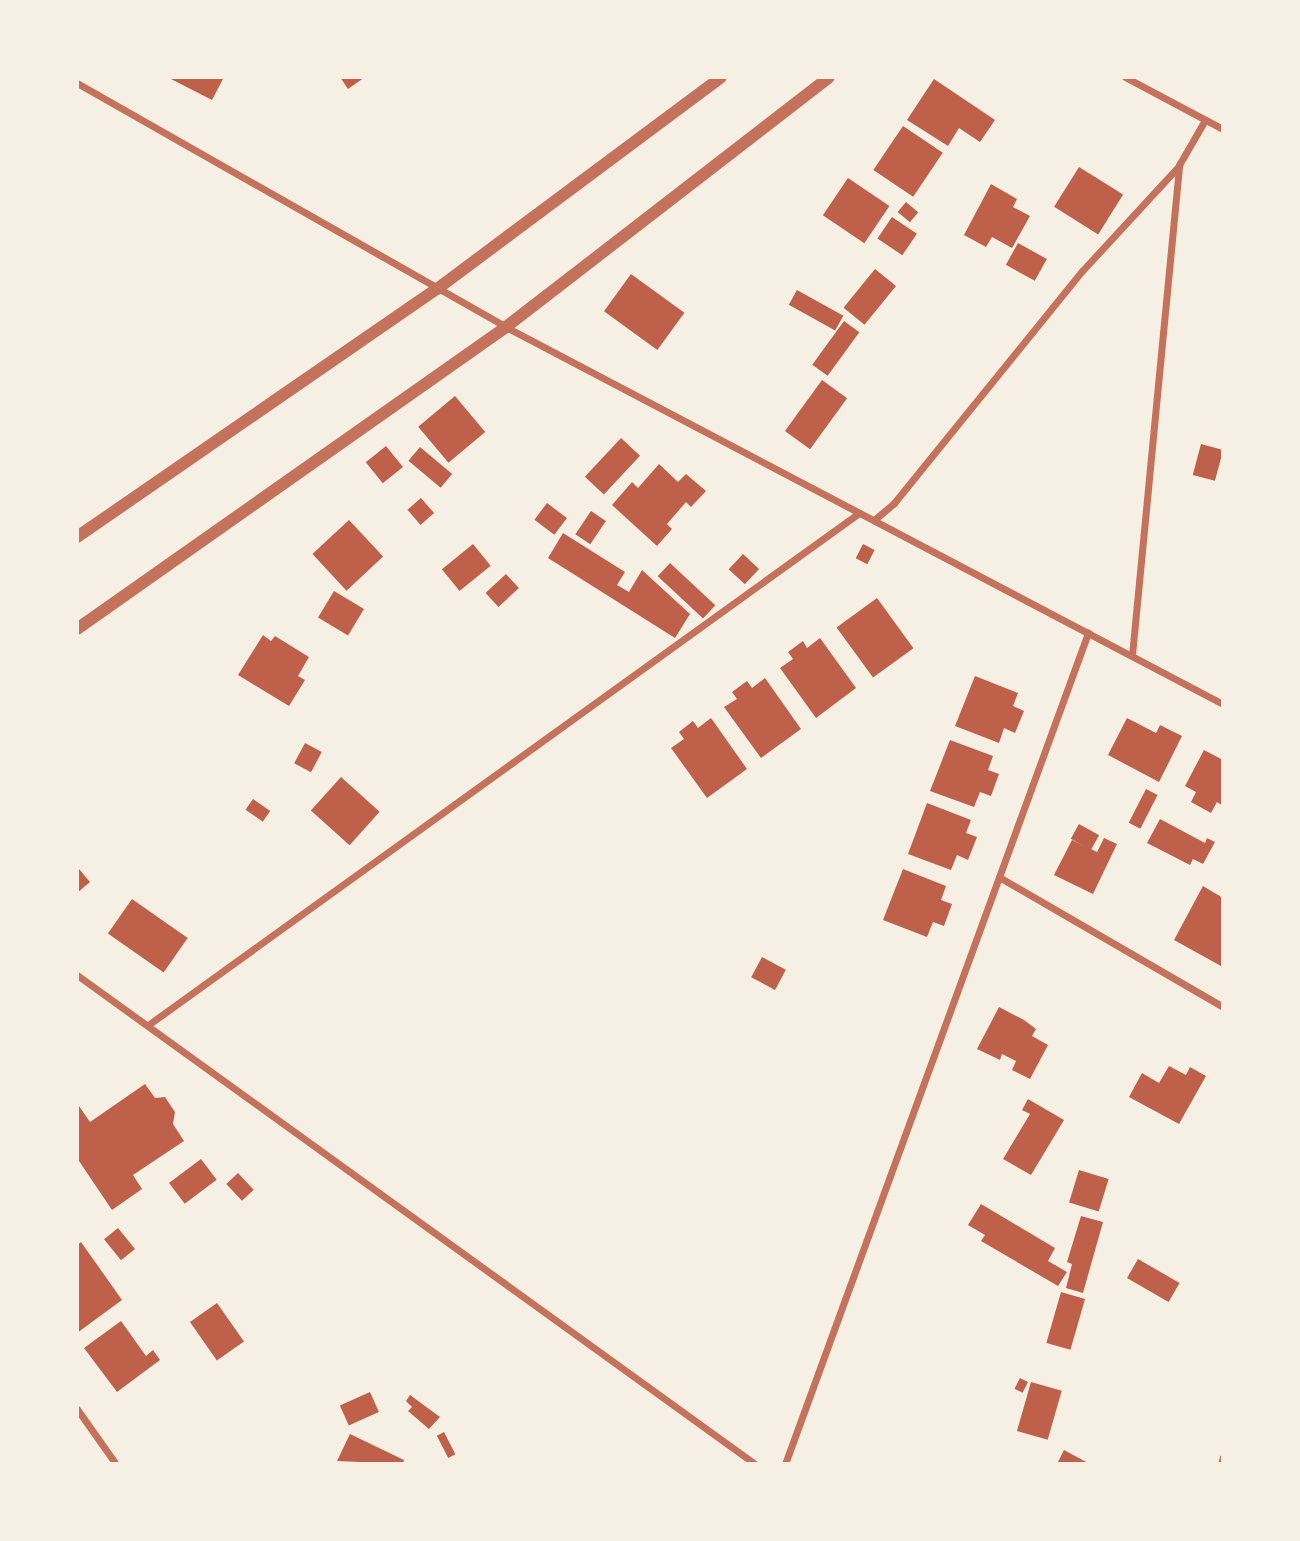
<!DOCTYPE html>
<html>
<head>
<meta charset="utf-8">
<style>
  body { margin:0 }
  #map { position:relative; width:1300px; height:1541px; overflow:hidden; background:#f6efe4; font-family:Roboto,sans-serif }
  div>[style] { position:absolute }
  [style*='--x'] { left:calc(var(--x)*1px); top:calc(var(--y)*1px); width:calc(var(--w)*1px); rotate:calc(var(--a)*1deg) }
  .building>* { inset:0; background:#bf614a; transform-origin:0 0 }
  .minor>* { height:7px; margin:-3.5px; padding:0 3.5px; transform-origin:3.5px; border-radius:3.5px; background:#c5725c }
  .tertiary>* { height:12px; margin:-6px; padding:0 6px; transform-origin:6px; border-radius:6px; background:#c5725c }
  span { translate:-50% -50%; white-space:nowrap; text-align:center; line-height:1.15; -webkit-text-stroke:6px #f6efe4; paint-order:stroke }
  .frame { position:absolute; inset:0; border:79px solid #f6efe4; pointer-events:none }
</style>
</head>
<body>
<div id="map">
  <div class="building">
    <div style="clip-path:polygon(167px 77px,224px 77px,212px 100px)"></div>
    <div style="clip-path:polygon(340px 77px,365px 77px,348px 89px)"></div>
    <div style="clip-path:polygon(934px 79px,995px 120px,980px 142px,959px 128px,948px 146px,907px 120px)"></div>
    <div style="left:903px;top:126px;width:48px;height:53px;rotate:34deg"></div>
    <div style="left:1079px;top:167px;width:52px;height:47px;rotate:32deg"></div>
    <div style="left:848px;top:178px;width:50px;height:45px;rotate:34deg"></div>
    <div style="clip-path:polygon(991px 184px,1017px 199px,1013px 207px,1030px 216px,1012px 248px,992px 237px,986px 247px,964px 235px)"></div>
    <div style="left:906px;top:202px;width:16px;height:13px;rotate:40deg"></div>
    <div style="left:892px;top:217px;width:30px;height:26px;rotate:34deg"></div>
    <div style="left:1018px;top:243px;width:33px;height:25px;rotate:29deg"></div>
    <div style="left:875px;top:269px;width:27px;height:50px;rotate:39deg"></div>
    <div style="left:631px;top:274px;width:66px;height:46px;rotate:36deg"></div>
    <div style="left:797px;top:290px;width:53px;height:17px;rotate:29deg"></div>
    <div style="left:844px;top:321px;width:19px;height:54px;rotate:36deg"></div>
    <div style="left:822px;top:380px;width:31px;height:63px;rotate:36deg"></div>
    <div style="left:455px;top:396px;width:47px;height:48px;rotate:50deg"></div>
    <div style="left:621px;top:438px;width:26px;height:53px;rotate:43deg"></div>
    <div style="left:1201px;top:444px;width:23px;height:32px;rotate:15deg"></div>
    <div style="left:386px;top:446px;width:27px;height:26px;rotate:51deg"></div>
    <div style="left:420px;top:447px;width:42px;height:18px;rotate:40deg"></div>
    <div style="clip-path:polygon(659px 464px,678px 482px,686px 474px,706px 491px,691px 507px,686px 502px,667px 524px,672px 529px,657px 546px,612px 505px,632px 482px,638px 488px)"></div>
    <div style="left:421px;top:498px;width:20px;height:18px;rotate:49deg"></div>
    <div style="left:547px;top:503px;width:25px;height:21px;rotate:37deg"></div>
    <div style="left:591px;top:511px;width:18px;height:28px;rotate:34deg"></div>
    <div style="left:349px;top:520px;width:50px;height:50px;rotate:47deg"></div>
    <div style="clip-path:polygon(563px 533px,625px 572px,617px 585px,629px 592px,642px 570px,690px 614px,675px 638px,548px 558px)"></div>
    <div style="left:473px;top:544px;width:28px;height:40px;rotate:51deg"></div>
    <div style="left:863px;top:544px;width:13px;height:16px;rotate:27deg"></div>
    <div style="left:743px;top:554px;width:22px;height:21px;rotate:43deg"></div>
    <div style="left:670px;top:563px;width:62px;height:18px;rotate:43deg"></div>
    <div style="left:506px;top:574px;width:19px;height:28px;rotate:47deg"></div>
    <div style="left:334px;top:591px;width:35px;height:31px;rotate:31deg"></div>
    <div style="left:877px;top:598px;width:62px;height:50px;rotate:54deg"></div>
    <div style="clip-path:polygon(263px 635px,271px 641px,275px 636px,309px 657px,298px 676px,305px 680px,289px 706px,238px 675px)"></div>
    <div style="clip-path:polygon(820px 638px,856px 688px,816px 718px,780px 668px,793px 659px,788px 652px,803px 641px,807px 648px)"></div>
    <div style="clip-path:polygon(975px 676px,1018px 693px,1013px 706px,1024px 711px,1015px 733px,1004px 728px,999px 743px,955px 726px)"></div>
    <div style="clip-path:polygon(765px 678px,801px 729px,761px 758px,724px 707px,737px 699px,732px 692px,747px 681px,752px 688px)"></div>
    <div style="clip-path:polygon(711px 718px,747px 769px,707px 798px,671px 748px,684px 739px,679px 732px,693px 721px,698px 728px)"></div>
    <div style="clip-path:polygon(1127px 718px,1156px 733px,1160px 725px,1182px 736px,1159px 782px,1108px 755px)"></div>
    <div style="clip-path:polygon(950px 740px,993px 756px,988px 770px,999px 774px,991px 796px,980px 792px,974px 807px,930px 791px)"></div>
    <div style="left:305px;top:743px;width:19px;height:23px;rotate:28deg"></div>
    <div style="clip-path:polygon(1204px 750px,1223px 760px,1223px 806px,1217px 802px,1211px 813px,1191px 802px,1196px 792px,1185px 786px)"></div>
    <div style="left:341px;top:777px;width:52px;height:45px;rotate:42deg"></div>
    <div style="left:1146px;top:789px;width:13px;height:38px;rotate:27deg"></div>
    <div style="left:253px;top:799px;width:21px;height:13px;rotate:35deg"></div>
    <div style="clip-path:polygon(927px 803px,971px 820px,966px 833px,977px 837px,968px 860px,957px 855px,951px 870px,908px 854px)"></div>
    <div style="clip-path:polygon(1160px 819px,1205px 843px,1207px 838px,1215px 842px,1203px 864px,1193px 859px,1190px 865px,1147px 843px)"></div>
    <div style="left:1079px;top:824px;width:23px;height:17px;rotate:29deg"></div>
    <div style="clip-path:polygon(1104px 838px,1117px 844px,1093px 894px,1054px 875px,1072px 840px,1097px 852px)"></div>
    <div style="clip-path:polygon(79px 869px,90px 882px,77px 893px,77px 870px)"></div>
    <div style="clip-path:polygon(903px 869px,946px 886px,941px 900px,952px 904px,944px 926px,933px 922px,927px 937px,883px 920px)"></div>
    <div style="clip-path:polygon(1203px 886px,1223px 898px,1221px 966px,1174px 940px)"></div>
    <div style="left:132px;top:899px;width:68px;height:42px;rotate:35deg"></div>
    <div style="left:762px;top:957px;width:27px;height:23px;rotate:28deg"></div>
    <div style="clip-path:polygon(999px 1007px,1024px 1020px,1036px 1029px,1032px 1036px,1048px 1045px,1030px 1079px,1012px 1070px,1016px 1061px,1002px 1054px,1000px 1060px,977px 1049px)"></div>
    <div style="clip-path:polygon(1169px 1066px,1186px 1075px,1190px 1067px,1206px 1076px,1179px 1124px,1129px 1097px,1142px 1073px,1159px 1083px)"></div>
    <div style="clip-path:polygon(145px 1084px,155px 1098px,165px 1097px,175px 1112px,173px 1124px,184px 1141px,133px 1175px,142px 1189px,112px 1210px,77px 1158px,77px 1103px,90px 1122px)"></div>
    <div style="clip-path:polygon(1028px 1099px,1064px 1120px,1031px 1175px,1003px 1159px,1030px 1114px,1022px 1110px)"></div>
    <div style="left:201px;top:1159px;width:26px;height:40px;rotate:53deg"></div>
    <div style="left:1079px;top:1170px;width:31px;height:34px;rotate:17deg"></div>
    <div style="left:238px;top:1173px;width:23px;height:16px;rotate:47deg"></div>
    <div style="clip-path:polygon(981px 1204px,1055px 1248px,1048px 1261px,1067px 1272px,1058px 1286px,981px 1241px,985px 1235px,968px 1225px)"></div>
    <div style="clip-path:polygon(1081px 1216px,1103px 1222px,1083px 1293px,1066px 1288px,1072px 1264px,1067px 1262px)"></div>
    <div style="left:118px;top:1228px;width:27px;height:18px;rotate:51deg"></div>
    <div style="clip-path:polygon(81px 1242px,122px 1300px,77px 1333px,77px 1245px)"></div>
    <div style="left:1138px;top:1259px;width:48px;height:22px;rotate:30deg"></div>
    <div style="left:1061px;top:1292px;width:25px;height:53px;rotate:16deg"></div>
    <div style="left:217px;top:1303px;width:47px;height:33px;rotate:55deg"></div>
    <div style="clip-path:polygon(121px 1321px,146px 1356px,153px 1350px,160px 1360px,117px 1392px,84px 1348px)"></div>
    <div style="left:1020px;top:1378px;width:9px;height:12px;rotate:27deg"></div>
    <div style="left:1031px;top:1382px;width:32px;height:51px;rotate:16deg"></div>
    <div style="left:370px;top:1392px;width:22px;height:33px;rotate:66deg"></div>
    <div style="clip-path:polygon(410px 1395px,440px 1417px,429px 1429px,408px 1411px,412px 1407px,406px 1401px)"></div>
    <div style="left:444px;top:1432px;width:25px;height:8px;rotate:63deg"></div>
    <div style="clip-path:polygon(350px 1434px,404px 1460px,403px 1464px,337px 1461px)"></div>
    <div style="clip-path:polygon(1064px 1450px,1090px 1464px,1057px 1464px)"></div>
  </div>
  <div class="minor">
    <div style="--x:1125;--y:77;--w:111;--a:28"></div>
    <div style="--x:77;--y:83;--w:494;--a:29.6"></div>
    <div style="--x:506;--y:327;--w:810;--a:27.74"></div>
    <div style="--x:874;--y:520;--w:26;--a:-40"></div>
    <div style="--x:894;--y:503;--w:299;--a:-51"></div>
    <div style="--x:1082;--y:271;--w:143;--a:-47.3"></div>
    <div style="--x:1132;--y:655;--w:492;--a:-84.5"></div>
    <div style="--x:1179;--y:165;--w:52;--a:-60"></div>
    <div style="--x:999;--y:877;--w:259;--a:30.1"></div>
    <div style="--x:77;--y:975;--w:836;--a:35.8"></div>
    <div style="--x:148;--y:1025;--w:876;--a:-35.76"></div>
    <div style="--x:77;--y:1409;--w:67;--a:54.7"></div>
    <div style="--x:785;--y:1464;--w:885;--a:-69.97"></div>
    <div style="--x:1221;--y:1464;--w:7;--a:-74"></div>
  </div>
  <div class="tertiary">
    <div style="--x:77;--y:537;--w:437;--a:-34.6"></div>
    <div style="--x:437;--y:289;--w:354;--a:-36.7"></div>
    <div style="--x:77;--y:629;--w:525;--a:-35.14"></div>
    <div style="--x:506;--y:327;--w:408;--a:-37.7"></div>
  </div>
  <div class="frame"></div>
</div>
</body>
</html>
